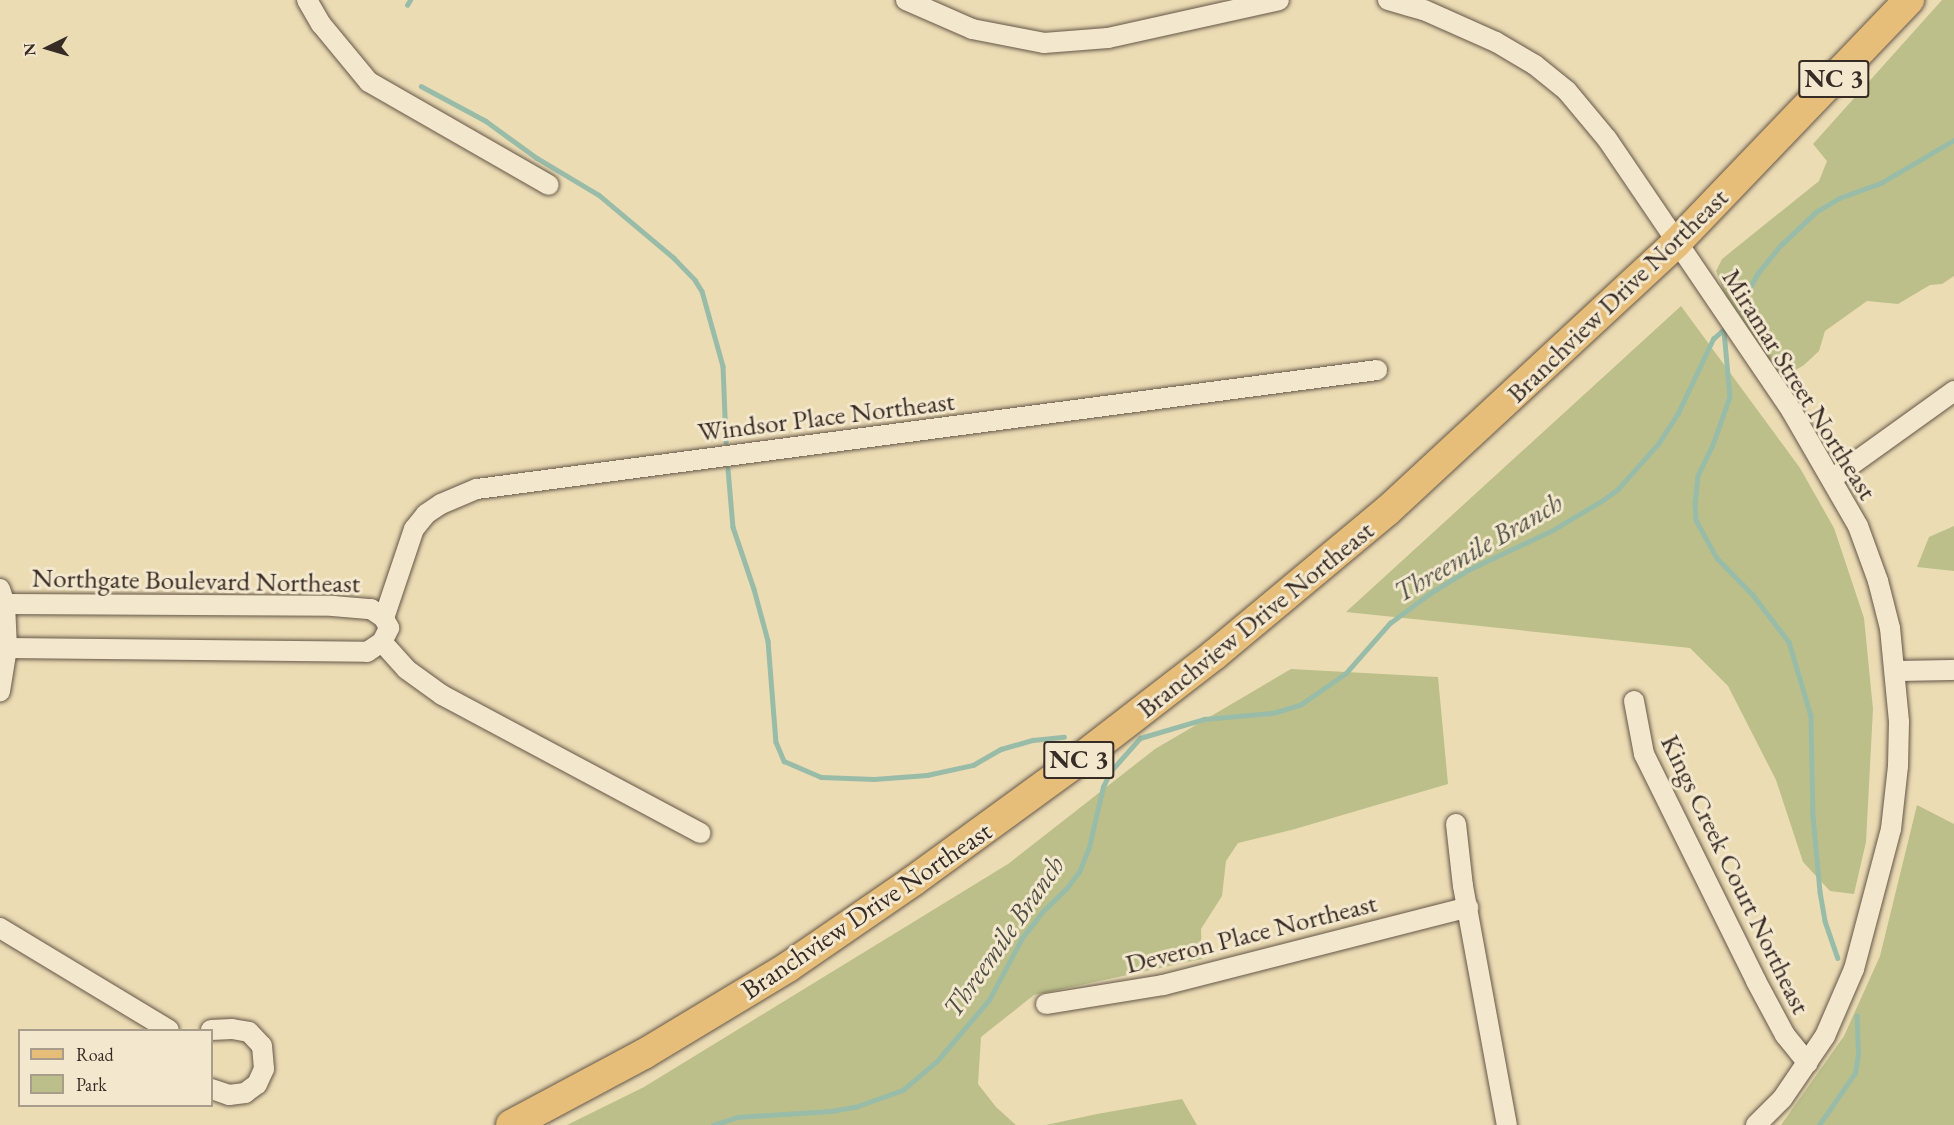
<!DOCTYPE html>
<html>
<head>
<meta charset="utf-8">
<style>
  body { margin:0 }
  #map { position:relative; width:1954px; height:1125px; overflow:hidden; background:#ecdcb4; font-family:"EB Garamond",serif }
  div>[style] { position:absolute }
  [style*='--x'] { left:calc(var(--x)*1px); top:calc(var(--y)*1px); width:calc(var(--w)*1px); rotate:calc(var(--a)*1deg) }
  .green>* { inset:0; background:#bcbf8a }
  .stream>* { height:4.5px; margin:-2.25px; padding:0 2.25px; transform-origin:2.25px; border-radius:2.25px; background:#99bca9 }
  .roads { filter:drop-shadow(0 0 2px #645749) drop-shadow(0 0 2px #645749) }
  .minor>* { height:20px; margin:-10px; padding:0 10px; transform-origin:10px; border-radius:10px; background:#f3e8ce }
  .primary>* { height:30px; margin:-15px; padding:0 15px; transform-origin:15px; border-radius:15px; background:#e6be7a }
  span { translate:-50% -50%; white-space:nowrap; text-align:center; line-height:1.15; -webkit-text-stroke:6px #f3e8ce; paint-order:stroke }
  .shield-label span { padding:2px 4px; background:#f3e8ce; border:2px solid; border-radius:4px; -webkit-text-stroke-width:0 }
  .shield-label { font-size:26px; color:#372b25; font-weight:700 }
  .street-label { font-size:27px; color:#372b25 }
  .water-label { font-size:28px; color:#504f46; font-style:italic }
  .legend { position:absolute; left:18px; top:1029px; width:195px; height:78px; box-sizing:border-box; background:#f3e8ce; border:2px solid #a89c8a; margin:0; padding:8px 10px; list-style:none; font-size:18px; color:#372b25 }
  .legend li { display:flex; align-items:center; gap:12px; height:30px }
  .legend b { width:30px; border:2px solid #a89c8a }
  .north { position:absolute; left:18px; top:18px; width:60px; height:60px; -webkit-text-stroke:4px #f3e8ce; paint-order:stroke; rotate:265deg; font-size:16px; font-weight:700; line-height:24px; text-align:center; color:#372b25 }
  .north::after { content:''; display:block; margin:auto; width:21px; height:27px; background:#372b25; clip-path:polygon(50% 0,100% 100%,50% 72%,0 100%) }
</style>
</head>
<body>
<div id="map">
  <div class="green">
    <div style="clip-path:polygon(1942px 0,1954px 0,1954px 276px,1942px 284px,1930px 285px,1898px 304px,1867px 301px,1825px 331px,1819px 351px,1804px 365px,1781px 379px,1724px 292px,1716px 271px,1722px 259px,1819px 181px,1827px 161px,1813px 144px)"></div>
    <div style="clip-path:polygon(1681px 306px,1800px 468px,1834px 528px,1864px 618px,1873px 709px,1866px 842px,1854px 894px,1830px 891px,1803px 862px,1776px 780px,1728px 686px,1690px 648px,1346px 612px)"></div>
    <div style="clip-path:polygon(1954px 526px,1954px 571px,1917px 567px,1929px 537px)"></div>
    <div style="clip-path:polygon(1291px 669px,1438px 677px,1448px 784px,1295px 829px,1238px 843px,1226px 861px,1222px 896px,1201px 929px,1202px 959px,1034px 995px,981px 1037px,978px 1084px,996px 1107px,1016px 1125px,567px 1125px,644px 1087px,1008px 864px,1155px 749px)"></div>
    <div style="clip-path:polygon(1917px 805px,1954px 824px,1954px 1125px,1781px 1125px,1844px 1036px,1880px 956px)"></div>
    <div style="clip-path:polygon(1182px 1099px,1197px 1125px,1046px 1125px,1097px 1114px)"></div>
  </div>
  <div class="stream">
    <div style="--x:407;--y:5;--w:6;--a:-59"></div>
    <div style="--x:421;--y:86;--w:74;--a:28.3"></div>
    <div style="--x:486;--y:121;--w:63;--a:36"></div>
    <div style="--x:537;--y:158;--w:72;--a:30.8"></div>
    <div style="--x:599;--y:195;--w:98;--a:40"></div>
    <div style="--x:674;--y:258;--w:30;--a:46"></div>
    <div style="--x:695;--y:280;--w:13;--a:58"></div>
    <div style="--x:702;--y:291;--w:78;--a:74.4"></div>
    <div style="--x:723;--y:366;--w:76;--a:87.7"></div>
    <div style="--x:1739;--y:307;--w:39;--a:-61"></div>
    <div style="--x:1758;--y:273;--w:36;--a:-51"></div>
    <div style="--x:1781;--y:245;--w:48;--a:-43.3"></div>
    <div style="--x:1816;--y:212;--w:27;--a:-31"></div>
    <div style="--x:1839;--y:198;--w:45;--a:-19.7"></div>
    <div style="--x:1881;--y:183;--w:85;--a:-30.5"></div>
    <div style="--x:1724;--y:331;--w:66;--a:84.8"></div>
    <div style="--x:1730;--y:397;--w:51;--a:109.5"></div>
    <div style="--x:1713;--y:445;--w:34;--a:116"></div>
    <div style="--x:1698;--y:476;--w:28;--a:96"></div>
    <div style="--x:1695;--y:504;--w:16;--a:86"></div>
    <div style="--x:1696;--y:520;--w:43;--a:61.1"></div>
    <div style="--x:1717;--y:558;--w:52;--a:45.8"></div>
    <div style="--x:1753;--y:595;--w:59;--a:52.5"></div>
    <div style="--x:1789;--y:642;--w:77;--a:73.4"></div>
    <div style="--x:1811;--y:716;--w:100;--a:88.9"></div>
    <div style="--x:1813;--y:816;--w:76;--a:84.7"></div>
    <div style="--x:1820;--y:892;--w:29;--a:80"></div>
    <div style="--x:1825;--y:921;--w:39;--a:71"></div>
    <div style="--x:728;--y:469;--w:58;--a:85.1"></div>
    <div style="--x:733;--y:527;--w:65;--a:71.3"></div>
    <div style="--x:754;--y:589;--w:54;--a:74.9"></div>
    <div style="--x:768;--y:641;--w:101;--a:85.5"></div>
    <div style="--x:776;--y:742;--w:21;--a:67"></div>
    <div style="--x:784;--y:761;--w:40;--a:23.4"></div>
    <div style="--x:821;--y:777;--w:53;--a:2.2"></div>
    <div style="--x:874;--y:779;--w:53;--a:-4.3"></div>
    <div style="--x:927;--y:775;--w:47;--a:-12.3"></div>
    <div style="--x:973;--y:765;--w:32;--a:-30"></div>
    <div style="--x:1001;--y:749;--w:33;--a:-16"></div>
    <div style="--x:1033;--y:740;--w:31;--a:-6"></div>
    <div style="--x:713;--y:1125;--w:25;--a:-18"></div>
    <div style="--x:737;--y:1117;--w:94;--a:-3.7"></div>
    <div style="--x:831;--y:1111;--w:27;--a:-10"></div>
    <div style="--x:858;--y:1106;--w:48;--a:-19.6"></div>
    <div style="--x:903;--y:1090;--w:45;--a:-40.5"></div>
    <div style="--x:937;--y:1061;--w:80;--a:-49.6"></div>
    <div style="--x:989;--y:1000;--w:70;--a:-62"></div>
    <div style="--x:1022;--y:938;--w:33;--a:-52"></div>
    <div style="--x:1042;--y:912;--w:33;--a:-44"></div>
    <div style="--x:1066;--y:889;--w:21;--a:-53"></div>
    <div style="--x:1079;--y:872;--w:27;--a:-68"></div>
    <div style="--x:1089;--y:847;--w:62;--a:-76.9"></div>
    <div style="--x:1103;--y:787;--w:17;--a:-65"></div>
    <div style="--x:1110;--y:772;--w:45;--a:-48.6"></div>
    <div style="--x:1140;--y:738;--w:67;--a:-16.5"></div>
    <div style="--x:1204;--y:719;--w:69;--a:-5"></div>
    <div style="--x:1273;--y:713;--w:28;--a:-17"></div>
    <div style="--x:1300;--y:705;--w:56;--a:-34.8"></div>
    <div style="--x:1346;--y:673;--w:67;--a:-48.7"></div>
    <div style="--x:1390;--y:623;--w:49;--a:-36.6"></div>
    <div style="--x:1429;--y:594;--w:46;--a:-31.6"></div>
    <div style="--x:1468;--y:570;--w:94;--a:-25.2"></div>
    <div style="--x:1553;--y:530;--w:58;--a:-31"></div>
    <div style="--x:1603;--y:500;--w:19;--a:-36"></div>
    <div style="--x:1618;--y:489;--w:60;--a:-48.4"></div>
    <div style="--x:1658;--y:444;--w:37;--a:-57"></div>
    <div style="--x:1678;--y:413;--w:82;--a:-64.7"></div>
    <div style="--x:1713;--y:339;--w:15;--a:-42"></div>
    <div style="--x:1819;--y:1125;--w:63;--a:-55.3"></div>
    <div style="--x:1855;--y:1073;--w:19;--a:-81"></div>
    <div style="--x:1858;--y:1054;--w:38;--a:-92"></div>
  </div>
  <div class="roads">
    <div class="minor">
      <div style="--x:307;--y:0;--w:28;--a:60"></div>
      <div style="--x:321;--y:24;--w:75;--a:50.4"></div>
      <div style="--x:369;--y:82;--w:207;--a:29.8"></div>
      <div style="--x:906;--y:0;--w:72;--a:23.7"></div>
      <div style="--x:972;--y:29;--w:73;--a:11"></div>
      <div style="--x:1044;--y:43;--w:64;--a:-4.5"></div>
      <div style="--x:1108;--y:38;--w:175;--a:-12.5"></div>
      <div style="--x:1388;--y:0;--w:37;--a:16"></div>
      <div style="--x:1424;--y:10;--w:79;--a:24"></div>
      <div style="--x:1496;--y:42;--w:45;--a:30.5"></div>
      <div style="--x:1535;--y:65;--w:41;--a:39.1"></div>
      <div style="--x:1567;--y:91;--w:62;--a:50.2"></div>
      <div style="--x:1607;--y:139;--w:328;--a:55.8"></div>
      <div style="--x:1791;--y:410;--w:134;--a:60"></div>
      <div style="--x:1858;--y:526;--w:59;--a:70"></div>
      <div style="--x:1878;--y:581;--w:49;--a:75.7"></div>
      <div style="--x:1890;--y:628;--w:94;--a:84.5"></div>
      <div style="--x:1899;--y:722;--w:44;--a:91.3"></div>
      <div style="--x:1898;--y:766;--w:63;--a:96.3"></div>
      <div style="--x:1891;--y:829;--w:145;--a:104.8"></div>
      <div style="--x:1854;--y:969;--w:73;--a:113.4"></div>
      <div style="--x:1825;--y:1036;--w:76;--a:124.3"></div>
      <div style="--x:1782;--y:1099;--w:37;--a:135"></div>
      <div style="--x:1833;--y:478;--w:149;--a:-35.7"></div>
      <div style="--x:0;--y:589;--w:16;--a:72"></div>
      <div style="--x:5;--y:604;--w:44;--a:87.4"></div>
      <div style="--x:7;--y:648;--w:44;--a:99.2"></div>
      <div style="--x:5;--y:604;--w:328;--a:0.3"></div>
      <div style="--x:333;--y:606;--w:38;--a:5"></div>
      <div style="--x:371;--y:609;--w:16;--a:35"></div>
      <div style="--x:382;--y:642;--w:36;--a:48"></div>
      <div style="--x:406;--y:669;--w:44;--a:35.8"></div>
      <div style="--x:442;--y:695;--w:293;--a:28.1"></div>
      <div style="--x:7;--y:648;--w:360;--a:0.6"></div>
      <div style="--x:367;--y:652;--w:18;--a:-34"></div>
      <div style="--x:382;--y:642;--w:16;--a:-63"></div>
      <div style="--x:389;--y:628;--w:11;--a:-117"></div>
      <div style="--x:384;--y:618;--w:94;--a:-71.4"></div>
      <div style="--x:414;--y:529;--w:19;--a:-51"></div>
      <div style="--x:426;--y:514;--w:18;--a:-34"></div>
      <div style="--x:441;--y:504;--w:39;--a:-23"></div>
      <div style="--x:477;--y:489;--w:908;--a:-7.53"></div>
      <div style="--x:1895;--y:671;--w:59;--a:-1"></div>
      <div style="--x:1634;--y:701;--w:54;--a:79.3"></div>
      <div style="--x:1644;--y:754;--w:253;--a:63.7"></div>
      <div style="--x:1756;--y:981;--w:61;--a:61.8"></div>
      <div style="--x:1785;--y:1035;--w:36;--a:51"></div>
      <div style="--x:1456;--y:824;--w:62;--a:83.6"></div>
      <div style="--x:1463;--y:886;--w:243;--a:79.6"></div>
      <div style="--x:0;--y:928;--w:197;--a:31.1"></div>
      <div style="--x:1046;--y:1004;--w:119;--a:-9.2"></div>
      <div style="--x:1163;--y:985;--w:315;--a:-14.3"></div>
      <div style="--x:211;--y:1030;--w:21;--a:-3"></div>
      <div style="--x:232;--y:1029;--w:17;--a:10"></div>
      <div style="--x:249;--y:1032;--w:19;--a:47"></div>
      <div style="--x:262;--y:1046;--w:23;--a:85"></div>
      <div style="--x:264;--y:1069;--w:17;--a:115"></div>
      <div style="--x:257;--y:1084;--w:15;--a:143"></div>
      <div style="--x:245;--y:1093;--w:16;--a:173"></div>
      <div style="--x:229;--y:1095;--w:18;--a:-161"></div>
    </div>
    <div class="primary">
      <div style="--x:511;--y:1125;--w:151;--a:-28.1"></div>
      <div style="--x:644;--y:1054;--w:168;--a:-31.1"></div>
      <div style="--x:788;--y:967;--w:152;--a:-34.5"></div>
      <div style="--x:913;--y:881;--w:192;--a:-36.1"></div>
      <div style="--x:1068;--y:768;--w:185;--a:-37.7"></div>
      <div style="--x:1214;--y:655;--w:225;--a:-39.8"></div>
      <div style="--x:1387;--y:511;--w:394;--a:-42.8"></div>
      <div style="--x:1676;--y:243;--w:337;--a:-46.2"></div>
    </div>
  </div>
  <div class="shield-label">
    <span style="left:1834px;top:79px">NC 3</span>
    <span style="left:1079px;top:760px">NC 3</span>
  </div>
  <div class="street-label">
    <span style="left:1617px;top:295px;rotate:-44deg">Branchview Drive Northeast</span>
    <span style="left:1800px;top:384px;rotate:58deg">Miramar Street Northeast</span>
    <span style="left:826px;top:416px;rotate:-7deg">Windsor Place Northeast</span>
    <span style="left:196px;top:580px;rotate:1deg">Northgate Boulevard Northeast</span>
    <span style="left:1255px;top:619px;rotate:-39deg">Branchview Drive Northeast</span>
    <span style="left:1736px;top:874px;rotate:64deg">Kings Creek Court Northeast</span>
    <span style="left:866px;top:910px;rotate:-34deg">Branchview Drive Northeast</span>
    <span style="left:1251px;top:933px;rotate:-14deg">Deveron Place Northeast</span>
  </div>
  <div class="water-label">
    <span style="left:1478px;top:547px;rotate:-30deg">Threemile Branch</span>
    <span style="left:1003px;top:936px;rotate:-55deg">Threemile Branch</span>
  </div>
  <ul class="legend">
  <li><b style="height:8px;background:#e6be7a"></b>Road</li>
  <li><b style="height:16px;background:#bcbf8a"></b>Park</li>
  </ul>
  <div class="north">N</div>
</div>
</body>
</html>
